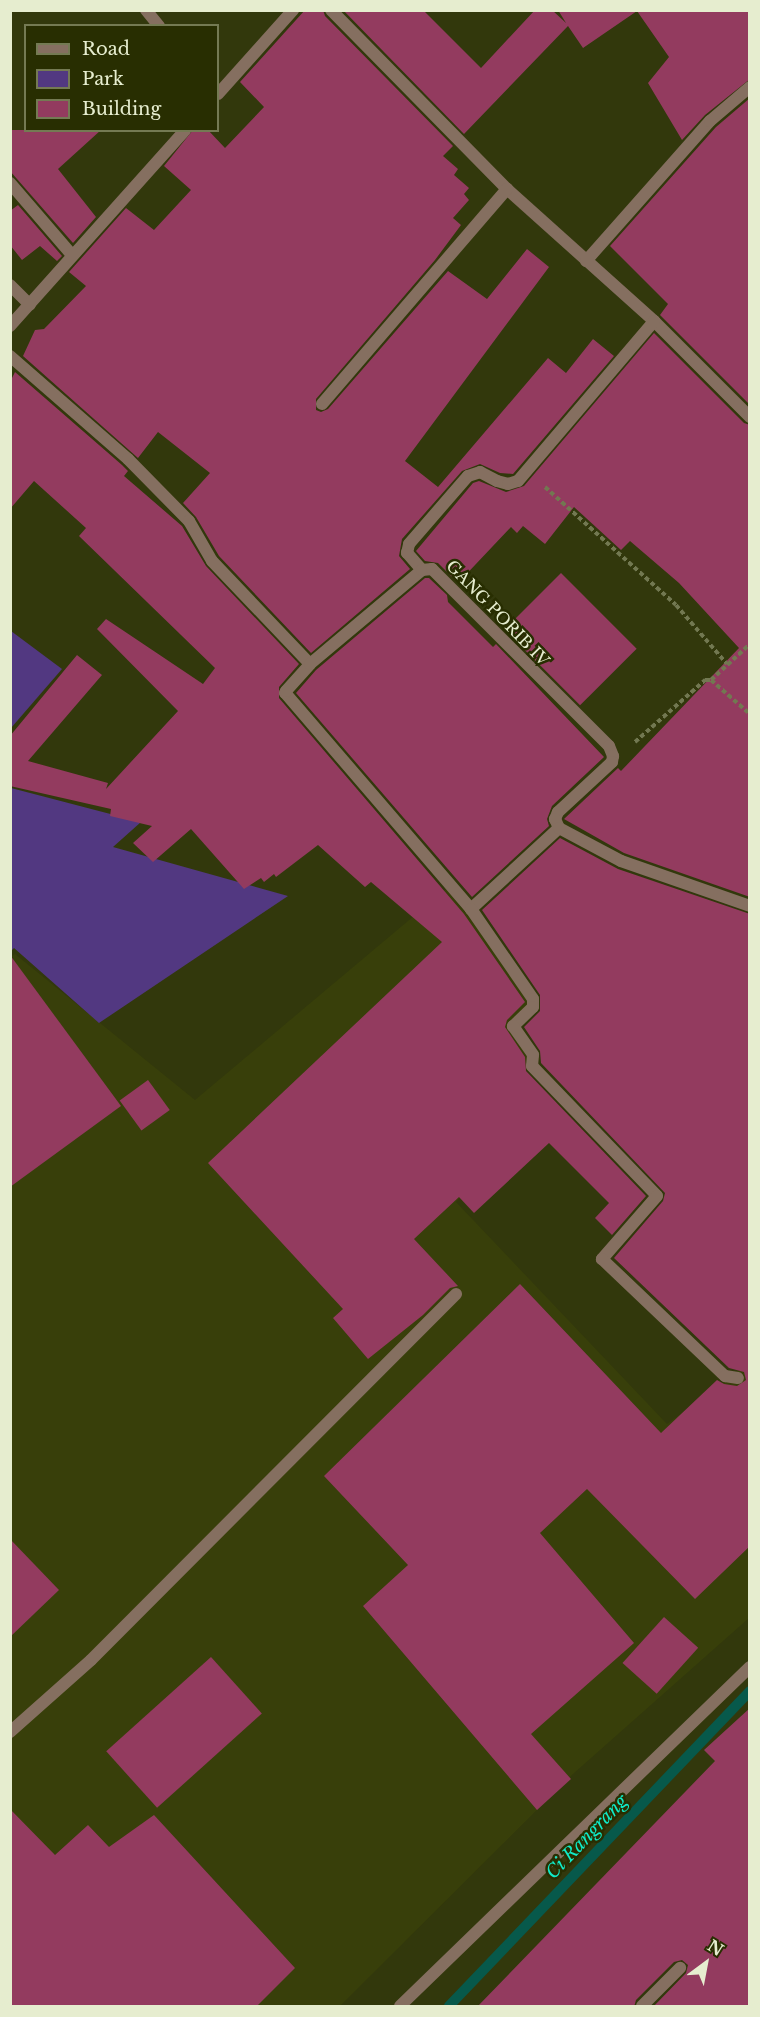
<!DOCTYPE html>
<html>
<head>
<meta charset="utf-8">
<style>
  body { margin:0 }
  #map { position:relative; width:760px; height:2017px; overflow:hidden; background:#32380c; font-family:"Libre Baskerville",serif }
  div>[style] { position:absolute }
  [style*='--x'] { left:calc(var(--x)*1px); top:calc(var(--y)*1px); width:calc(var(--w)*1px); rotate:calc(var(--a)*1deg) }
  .built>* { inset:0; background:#383f0a }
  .green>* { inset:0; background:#523881 }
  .stream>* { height:10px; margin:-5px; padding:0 5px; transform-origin:5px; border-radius:5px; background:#07594b }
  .building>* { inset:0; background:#933b5f; transform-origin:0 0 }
  .path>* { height:4px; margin-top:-2px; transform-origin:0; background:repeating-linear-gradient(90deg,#727851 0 4.5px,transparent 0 7.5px) }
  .lane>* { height:12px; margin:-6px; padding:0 6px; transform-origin:6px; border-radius:6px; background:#856f60 }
  .street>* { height:12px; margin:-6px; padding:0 6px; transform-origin:6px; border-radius:6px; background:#856f60 }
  span { translate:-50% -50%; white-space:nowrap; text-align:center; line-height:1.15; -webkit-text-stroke:5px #282e01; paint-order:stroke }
  .street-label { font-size:16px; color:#e6edcf }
  .water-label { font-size:18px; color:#10ebc8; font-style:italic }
  .frame { position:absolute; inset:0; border:12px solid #e6edcf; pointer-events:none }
  .legend { position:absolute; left:24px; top:24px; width:195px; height:108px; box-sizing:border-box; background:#282e01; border:2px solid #747a53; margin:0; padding:8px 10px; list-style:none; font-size:18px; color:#e6edcf }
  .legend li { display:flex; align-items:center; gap:12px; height:30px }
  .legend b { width:30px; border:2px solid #747a53 }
  .north { position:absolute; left:676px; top:1933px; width:60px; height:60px; -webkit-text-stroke:4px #282e01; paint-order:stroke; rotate:32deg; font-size:16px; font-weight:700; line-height:24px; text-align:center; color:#e6edcf }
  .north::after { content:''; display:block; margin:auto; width:21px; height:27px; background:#e6edcf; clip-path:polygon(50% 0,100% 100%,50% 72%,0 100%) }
</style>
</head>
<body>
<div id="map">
  <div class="built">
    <div style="clip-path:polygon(446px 889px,538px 1002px,516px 1018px,540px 1059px,517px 1078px,548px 1111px,456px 1202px,667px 1424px,749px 1363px,749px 1618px,573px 1774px,340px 2006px,11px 2006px,10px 957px,15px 954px,195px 1100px)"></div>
  </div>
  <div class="green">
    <div style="clip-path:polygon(11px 631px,62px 669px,11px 728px)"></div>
    <div style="clip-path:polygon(11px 788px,141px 822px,113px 847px,288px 896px,99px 1023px,14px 948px,11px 951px)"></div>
  </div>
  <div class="stream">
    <div style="--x:449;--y:2006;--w:436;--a:-46.3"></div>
  </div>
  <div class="building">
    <div style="clip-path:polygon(305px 10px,323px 10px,325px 16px,453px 146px,443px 156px,458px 169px,454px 175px,469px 188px,464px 194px,469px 200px,453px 218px,461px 225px,435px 260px,316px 399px,316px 410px,321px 412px,328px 409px,448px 271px,487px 299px,527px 249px,549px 267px,405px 461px,438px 487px,548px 358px,566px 373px,593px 339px,614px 356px,513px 474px,500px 473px,480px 464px,462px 471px,402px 539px,399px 556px,410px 569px,311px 653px,219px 556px,196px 517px,183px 503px,210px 473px,158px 432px,138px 458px,23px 356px,35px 330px,44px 329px,86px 286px,69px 272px,126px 208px,154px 230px,191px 190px,164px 166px,193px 130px,208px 130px,225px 148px,264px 107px,240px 82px)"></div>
    <div style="clip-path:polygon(343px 10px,423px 10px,481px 68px,535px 10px,552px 10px,566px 23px,558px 10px,750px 10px,750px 79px,705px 115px,682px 140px,648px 83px,669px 57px,637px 11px,583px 48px,568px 26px,464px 134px)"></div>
    <div style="clip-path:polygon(750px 98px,750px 405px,660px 315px,668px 304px,610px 246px,716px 127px)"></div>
    <div style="clip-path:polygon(10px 130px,101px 130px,58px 169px,96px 217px,73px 243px,10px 171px)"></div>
    <div style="clip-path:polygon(18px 205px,62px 256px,57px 261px,40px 246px,22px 260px,10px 245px,10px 211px)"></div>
    <div style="clip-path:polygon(654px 333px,744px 423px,750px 425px,750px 897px,624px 853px,564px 819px,618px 768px,621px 771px,739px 648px,679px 583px,630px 541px,621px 550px,574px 507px,545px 544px,523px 526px,517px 533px,511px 527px,458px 583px,438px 563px,425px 561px,416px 551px,473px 483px,479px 481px,506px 492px,524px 486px)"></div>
    <div style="clip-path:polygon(15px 372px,122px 465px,128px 471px,124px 476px,182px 526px,206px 566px,299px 664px,279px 687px,279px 698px,464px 914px,525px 1002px,507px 1020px,505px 1027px,525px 1057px,526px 1071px,646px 1196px,612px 1235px,595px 1218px,609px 1203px,549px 1143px,474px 1213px,459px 1197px,414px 1239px,458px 1286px,450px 1288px,423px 1315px,368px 1359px,333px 1318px,343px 1309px,208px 1163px,442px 942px,371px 882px,365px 887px,318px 845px,276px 877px,274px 874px,264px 882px,261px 878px,244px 889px,191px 829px,153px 862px,133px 843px,152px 826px,110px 816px,111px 809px,10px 786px,10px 736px,77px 655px,102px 675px,28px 761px,108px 783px,106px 789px,178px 711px,97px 629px,106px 619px,203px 684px,215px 668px,79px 536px,86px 528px,34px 481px,10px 509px,10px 382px)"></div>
    <div style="left:561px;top:573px;width:107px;height:80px;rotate:45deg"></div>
    <div style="clip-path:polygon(425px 578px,429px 578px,447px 595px,448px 602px,493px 647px,496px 644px,604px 757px,552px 806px,547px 819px,549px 826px,472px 897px,296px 693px,316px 670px)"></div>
    <div style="clip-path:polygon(560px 838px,618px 869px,750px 914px,750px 1546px,695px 1599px,587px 1489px,540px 1533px,634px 1643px,531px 1734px,571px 1779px,537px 1810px,363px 1606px,408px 1565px,324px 1476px,520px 1284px,661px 1433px,717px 1380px,724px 1384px,737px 1386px,746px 1380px,744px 1372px,729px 1368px,614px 1258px,663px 1201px,665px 1193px,541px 1063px,540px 1051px,524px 1027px,540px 1011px,540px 995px,482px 910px)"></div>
    <div style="clip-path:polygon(10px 955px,121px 1106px,10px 1187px)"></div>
    <div style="left:148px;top:1080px;width:37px;height:35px;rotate:54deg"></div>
    <div style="clip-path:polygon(10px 1539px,59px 1590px,10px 1637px)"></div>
    <div style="left:664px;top:1617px;width:46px;height:62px;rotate:42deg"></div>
    <div style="left:211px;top:1657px;width:76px;height:141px;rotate:48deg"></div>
    <div style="clip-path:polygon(750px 1708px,750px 2007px,653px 2007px,686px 1973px,688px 1965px,682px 1960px,674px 1962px,636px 2000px,634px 2007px,477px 2007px,715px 1761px,704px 1750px)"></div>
    <div style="clip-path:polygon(10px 1809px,55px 1855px,88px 1825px,109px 1847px,154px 1815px,295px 1968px,256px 2007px,10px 2007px)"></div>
  </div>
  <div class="path">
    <div style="--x:545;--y:487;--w:176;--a:42"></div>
    <div style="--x:676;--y:605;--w:78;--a:49.2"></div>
    <div style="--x:711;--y:680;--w:53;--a:-42.7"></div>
    <div style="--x:635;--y:742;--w:94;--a:-41.5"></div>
    <div style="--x:705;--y:680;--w:6;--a:0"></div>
    <div style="--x:711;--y:680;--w:52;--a:41.1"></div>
  </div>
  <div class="lane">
    <div style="--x:10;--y:285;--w:28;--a:45"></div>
    <div style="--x:10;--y:1732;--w:108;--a:-41.6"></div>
    <div style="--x:91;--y:1660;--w:517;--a:-45.08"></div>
    <div style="--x:400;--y:2006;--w:487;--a:-44.1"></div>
    <div style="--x:642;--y:2006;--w:54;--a:-45"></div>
  </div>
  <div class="street">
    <div style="--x:146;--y:10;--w:21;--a:51"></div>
    <div style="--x:331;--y:10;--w:251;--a:45.5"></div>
    <div style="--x:507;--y:189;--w:198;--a:41.9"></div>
    <div style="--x:654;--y:321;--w:136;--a:45"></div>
    <div style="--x:218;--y:94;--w:113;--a:-48.2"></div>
    <div style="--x:10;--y:183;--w:95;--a:49.3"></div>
    <div style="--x:586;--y:261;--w:187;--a:-48.5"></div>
    <div style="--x:710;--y:121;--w:52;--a:-40.4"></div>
    <div style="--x:10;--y:326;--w:263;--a:-48.2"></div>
    <div style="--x:10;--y:356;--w:157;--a:41.1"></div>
    <div style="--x:128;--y:459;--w:87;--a:45.5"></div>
    <div style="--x:189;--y:521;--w:46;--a:60.1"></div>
    <div style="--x:212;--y:561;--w:142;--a:46.4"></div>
    <div style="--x:322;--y:404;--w:284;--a:-49.3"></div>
    <div style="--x:422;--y:570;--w:23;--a:-131"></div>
    <div style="--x:407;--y:553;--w:9;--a:-77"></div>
    <div style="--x:409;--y:544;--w:90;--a:-49.1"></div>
    <div style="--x:468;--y:476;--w:13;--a:-18"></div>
    <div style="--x:480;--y:472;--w:19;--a:28"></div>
    <div style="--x:497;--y:481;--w:11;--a:15"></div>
    <div style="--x:508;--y:484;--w:10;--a:-17"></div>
    <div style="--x:518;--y:481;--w:210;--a:-49.6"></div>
    <div style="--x:559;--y:828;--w:120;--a:137.4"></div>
    <div style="--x:471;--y:909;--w:285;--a:-130.7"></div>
    <div style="--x:285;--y:693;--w:2;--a:-63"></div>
    <div style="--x:286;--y:691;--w:36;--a:-48"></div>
    <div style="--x:310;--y:664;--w:146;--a:-40"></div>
    <div style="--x:422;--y:570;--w:10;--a:-6"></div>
    <div style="--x:432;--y:569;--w:250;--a:45"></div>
    <div style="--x:609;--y:746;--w:11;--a:68"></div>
    <div style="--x:613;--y:756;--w:6;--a:99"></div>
    <div style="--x:612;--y:762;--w:74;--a:137.2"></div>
    <div style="--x:558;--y:812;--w:8;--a:113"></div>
    <div style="--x:555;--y:819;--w:10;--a:66"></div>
    <div style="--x:559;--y:828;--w:70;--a:28"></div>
    <div style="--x:621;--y:861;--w:137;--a:19.2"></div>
    <div style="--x:471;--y:909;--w:109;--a:55.4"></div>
    <div style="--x:533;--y:999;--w:8;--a:90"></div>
    <div style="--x:533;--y:1007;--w:28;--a:136"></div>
    <div style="--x:513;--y:1026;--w:35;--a:55"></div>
    <div style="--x:533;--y:1055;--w:11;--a:95"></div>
    <div style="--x:532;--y:1066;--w:180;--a:46.1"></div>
    <div style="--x:657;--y:1196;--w:84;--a:131.1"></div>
    <div style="--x:602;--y:1259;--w:170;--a:43.6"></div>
    <div style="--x:725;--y:1376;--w:13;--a:9"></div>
  </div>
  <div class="street-label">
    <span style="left:498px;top:613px;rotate:46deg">GANG PORIB IV</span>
  </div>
  <div class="water-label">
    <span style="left:587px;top:1837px;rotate:-46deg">Ci Rangrang</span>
  </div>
  <div class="frame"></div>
  <ul class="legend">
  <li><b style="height:8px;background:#856f60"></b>Road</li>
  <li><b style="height:16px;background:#523881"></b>Park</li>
  <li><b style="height:16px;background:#933b5f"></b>Building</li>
  </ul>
  <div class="north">N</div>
</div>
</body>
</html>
